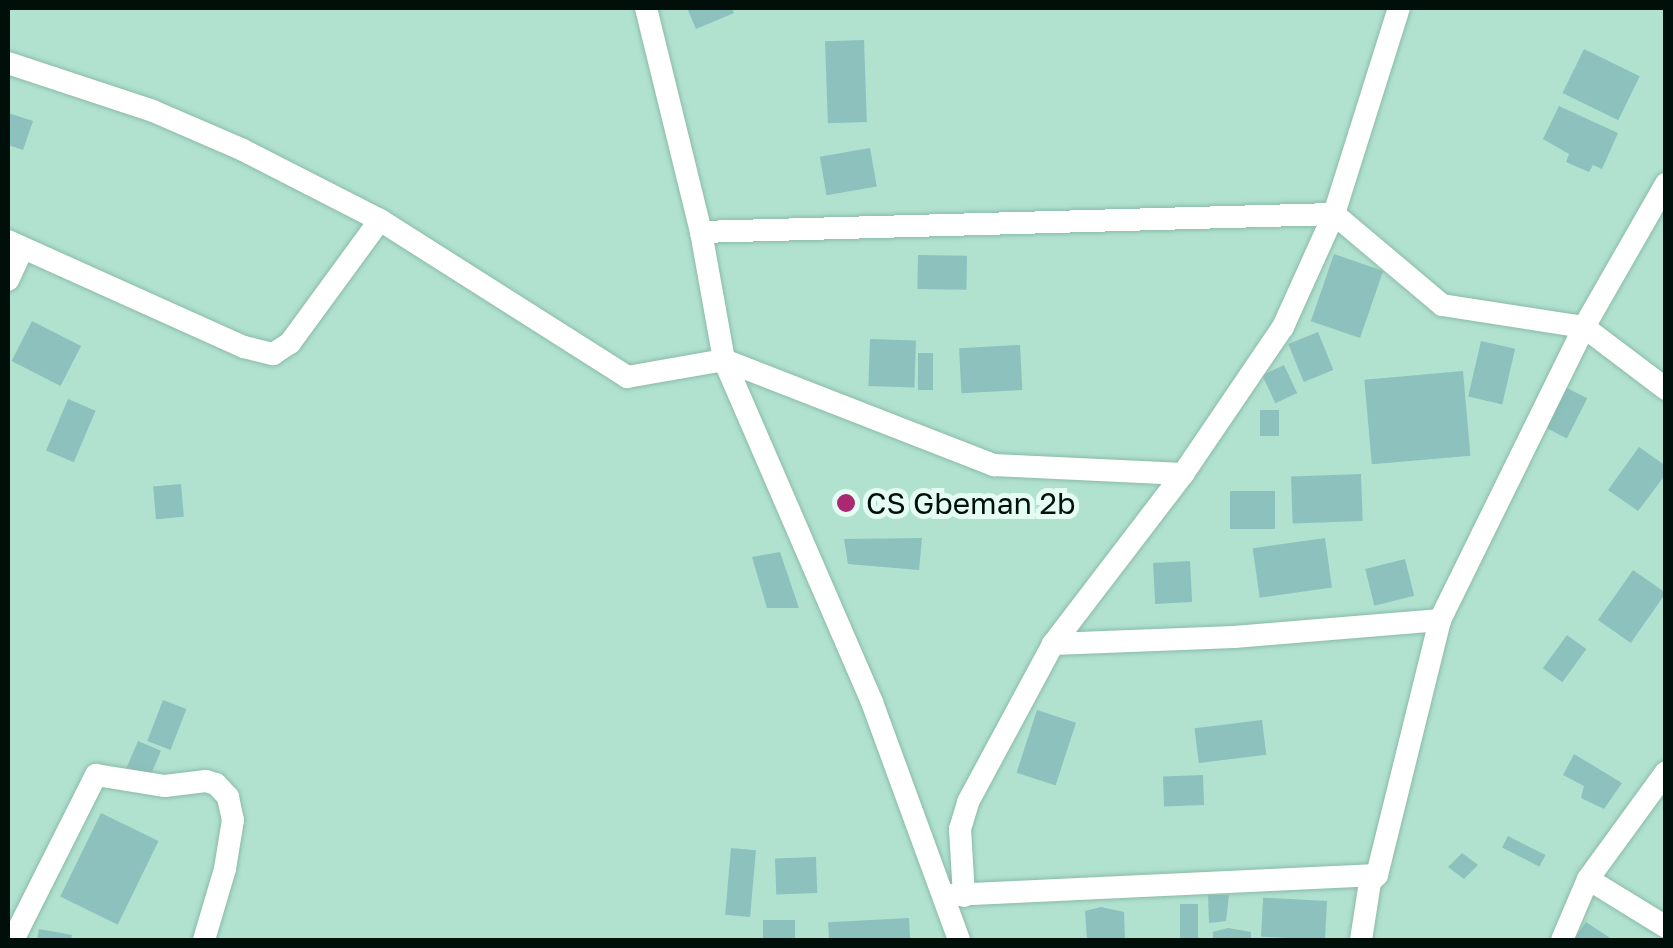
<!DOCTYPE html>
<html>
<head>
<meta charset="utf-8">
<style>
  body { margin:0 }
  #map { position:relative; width:1673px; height:948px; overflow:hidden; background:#b1e2d0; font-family:"Golos Text",sans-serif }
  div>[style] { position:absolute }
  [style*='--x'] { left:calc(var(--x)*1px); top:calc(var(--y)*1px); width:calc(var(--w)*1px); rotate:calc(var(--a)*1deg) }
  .building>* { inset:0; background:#8cc1bd; transform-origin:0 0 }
  .roads { filter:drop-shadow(0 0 2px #8bbaa9) drop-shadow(0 0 2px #8bbaa9) }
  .street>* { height:22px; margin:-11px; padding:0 11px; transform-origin:11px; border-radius:11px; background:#fff }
  .dots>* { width:28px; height:28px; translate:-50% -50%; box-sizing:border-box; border:5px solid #e4fcf3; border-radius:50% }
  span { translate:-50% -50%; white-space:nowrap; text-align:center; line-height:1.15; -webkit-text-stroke:10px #e4fcf3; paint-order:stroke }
  .poi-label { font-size:30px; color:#010f0a }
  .left { translate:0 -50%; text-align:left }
  .frame { position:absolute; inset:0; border:10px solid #010f0a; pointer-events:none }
</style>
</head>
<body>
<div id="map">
  <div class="building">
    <div style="clip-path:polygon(687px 8px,732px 8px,734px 13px,696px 29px)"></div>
    <div style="left:864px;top:40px;width:82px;height:39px;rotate:88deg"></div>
    <div style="left:1584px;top:49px;width:62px;height:49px;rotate:26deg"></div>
    <div style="clip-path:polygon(1559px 106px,1618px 133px,1602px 169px,1593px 165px,1589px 172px,1566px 162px,1569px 154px,1543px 139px)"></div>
    <div style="clip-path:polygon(8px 113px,33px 121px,23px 150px,8px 145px)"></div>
    <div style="left:870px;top:148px;width:39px;height:51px;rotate:80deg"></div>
    <div style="left:1334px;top:254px;width:52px;height:71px;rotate:19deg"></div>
    <div style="left:918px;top:255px;width:49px;height:34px;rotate:1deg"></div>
    <div style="left:32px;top:321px;width:55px;height:45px;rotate:27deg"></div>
    <div style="left:1318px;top:332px;width:41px;height:32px;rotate:68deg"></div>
    <div style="left:870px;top:339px;width:46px;height:47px;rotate:2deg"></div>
    <div style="left:1481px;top:341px;width:35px;height:57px;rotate:13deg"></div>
    <div style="left:1020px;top:345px;width:45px;height:61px;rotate:87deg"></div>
    <div style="left:918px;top:353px;width:15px;height:37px"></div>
    <div style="left:1284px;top:365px;width:31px;height:24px;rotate:65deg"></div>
    <div style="left:1463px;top:371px;width:85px;height:99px;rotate:85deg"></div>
    <div style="left:1565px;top:387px;width:25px;height:45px;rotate:27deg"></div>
    <div style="left:68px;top:399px;width:30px;height:56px;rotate:23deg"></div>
    <div style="left:1260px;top:410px;width:19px;height:26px"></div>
    <div style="clip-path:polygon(1639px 447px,1666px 466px,1666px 474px,1638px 511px,1608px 490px)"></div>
    <div style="left:1361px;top:474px;width:47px;height:70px;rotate:88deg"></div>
    <div style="left:181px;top:484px;width:33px;height:28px;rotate:85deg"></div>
    <div style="left:1230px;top:491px;width:45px;height:38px"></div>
    <div style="clip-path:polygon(922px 538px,919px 570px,848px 564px,844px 539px)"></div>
    <div style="left:1325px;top:538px;width:50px;height:73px;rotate:82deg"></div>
    <div style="clip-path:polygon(780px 552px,799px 608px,767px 608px,752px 557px)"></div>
    <div style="left:1405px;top:559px;width:38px;height:41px;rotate:76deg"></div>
    <div style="left:1190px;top:561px;width:41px;height:37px;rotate:87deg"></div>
    <div style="left:1633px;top:570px;width:40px;height:61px;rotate:35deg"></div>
    <div style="left:1567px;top:635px;width:24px;height:41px;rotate:36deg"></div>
    <div style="left:163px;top:700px;width:25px;height:44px;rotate:21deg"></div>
    <div style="left:1037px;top:710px;width:41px;height:66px;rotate:18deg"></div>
    <div style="left:1262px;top:720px;width:35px;height:68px;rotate:83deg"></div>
    <div style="left:138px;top:741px;width:25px;height:35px;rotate:23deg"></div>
    <div style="clip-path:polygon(1574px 754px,1622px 783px,1604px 809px,1581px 798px,1584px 786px,1563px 775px)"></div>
    <div style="left:1203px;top:775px;width:30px;height:40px;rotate:88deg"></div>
    <div style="left:101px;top:813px;width:64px;height:93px;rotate:26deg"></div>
    <div style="left:1508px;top:836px;width:42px;height:13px;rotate:27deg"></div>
    <div style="left:731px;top:848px;width:25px;height:67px;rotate:5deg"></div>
    <div style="clip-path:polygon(1462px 853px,1478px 865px,1464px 879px,1448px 867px)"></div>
    <div style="left:816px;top:857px;width:36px;height:41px;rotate:88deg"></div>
    <div style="clip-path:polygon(1208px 895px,1229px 895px,1226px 921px,1209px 923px)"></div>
    <div style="left:1327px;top:901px;width:39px;height:64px;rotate:93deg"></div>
    <div style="left:1180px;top:904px;width:18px;height:36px"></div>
    <div style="clip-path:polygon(1101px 907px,1124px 912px,1125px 940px,1087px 940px,1085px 911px)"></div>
    <div style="left:909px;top:918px;width:22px;height:81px;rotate:87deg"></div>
    <div style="left:763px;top:920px;width:32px;height:20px"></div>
    <div style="clip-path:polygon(1586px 922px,1613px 940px,1573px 940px)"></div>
    <div style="clip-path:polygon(1228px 928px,1251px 932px,1251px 940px,1213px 940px,1213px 932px)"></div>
    <div style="clip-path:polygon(39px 929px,72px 935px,71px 940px,37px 940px)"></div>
  </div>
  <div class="roads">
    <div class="street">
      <div style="--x:646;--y:8;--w:231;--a:76.2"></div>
      <div style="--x:701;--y:232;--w:130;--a:79.8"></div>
      <div style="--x:724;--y:360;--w:373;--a:66.6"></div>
      <div style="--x:872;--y:702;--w:253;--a:69.9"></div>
      <div style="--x:8;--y:63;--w:153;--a:18.3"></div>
      <div style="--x:153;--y:111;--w:98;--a:23.4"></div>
      <div style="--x:243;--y:150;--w:154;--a:27.1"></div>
      <div style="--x:380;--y:220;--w:293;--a:32.4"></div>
      <div style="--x:627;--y:377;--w:98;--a:-9.9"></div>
      <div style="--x:724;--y:360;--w:290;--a:21.3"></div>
      <div style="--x:994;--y:465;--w:189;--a:2.7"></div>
      <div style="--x:701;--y:232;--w:633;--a:-1.63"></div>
      <div style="--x:1334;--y:214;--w:141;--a:40.1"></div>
      <div style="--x:1442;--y:305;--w:144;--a:8.8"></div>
      <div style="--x:1584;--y:327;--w:103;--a:37.1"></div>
      <div style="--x:8;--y:241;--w:259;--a:24.2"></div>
      <div style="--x:244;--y:347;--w:30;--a:14"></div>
      <div style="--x:273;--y:354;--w:20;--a:-33"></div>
      <div style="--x:290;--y:343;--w:152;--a:-53.8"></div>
      <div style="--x:8;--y:280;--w:35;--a:-65"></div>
      <div style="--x:1053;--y:644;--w:181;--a:-2.2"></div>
      <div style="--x:1234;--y:637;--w:207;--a:-4.7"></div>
      <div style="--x:1588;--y:879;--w:92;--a:31.6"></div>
      <div style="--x:951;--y:895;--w:426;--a:-2.7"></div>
      <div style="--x:964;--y:896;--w:67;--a:-93.4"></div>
      <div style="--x:960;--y:829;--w:28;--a:-73"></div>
      <div style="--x:968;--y:802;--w:179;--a:-61.7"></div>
      <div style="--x:1053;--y:644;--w:214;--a:-52.6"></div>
      <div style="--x:1183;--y:474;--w:178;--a:-55.8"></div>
      <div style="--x:1283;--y:327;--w:124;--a:-65.7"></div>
      <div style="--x:1334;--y:214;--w:216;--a:-72.5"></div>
      <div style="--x:13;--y:940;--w:185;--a:-63.3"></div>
      <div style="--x:96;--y:775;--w:70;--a:9.1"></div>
      <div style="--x:165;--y:786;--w:41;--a:-7"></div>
      <div style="--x:206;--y:781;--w:10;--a:17"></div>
      <div style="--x:216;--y:784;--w:18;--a:47"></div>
      <div style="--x:228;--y:797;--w:24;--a:78"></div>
      <div style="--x:233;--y:820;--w:50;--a:99.3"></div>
      <div style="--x:225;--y:869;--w:74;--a:106.5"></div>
      <div style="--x:1361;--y:940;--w:59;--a:-81.2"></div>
      <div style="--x:1370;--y:882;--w:10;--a:-45"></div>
      <div style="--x:1377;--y:875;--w:263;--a:-76.1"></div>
      <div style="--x:1440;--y:620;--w:326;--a:-63.8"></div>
      <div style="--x:1584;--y:327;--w:165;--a:-60.2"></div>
      <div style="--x:1562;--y:940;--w:66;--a:-66.9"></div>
      <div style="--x:1588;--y:879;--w:132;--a:-53.9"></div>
    </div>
  </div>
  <div class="dots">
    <div style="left:846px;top:503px;background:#ab2873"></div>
  </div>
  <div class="poi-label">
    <span class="left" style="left:866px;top:503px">CS Gbeman 2b</span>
  </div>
  <div class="frame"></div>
</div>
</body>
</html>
